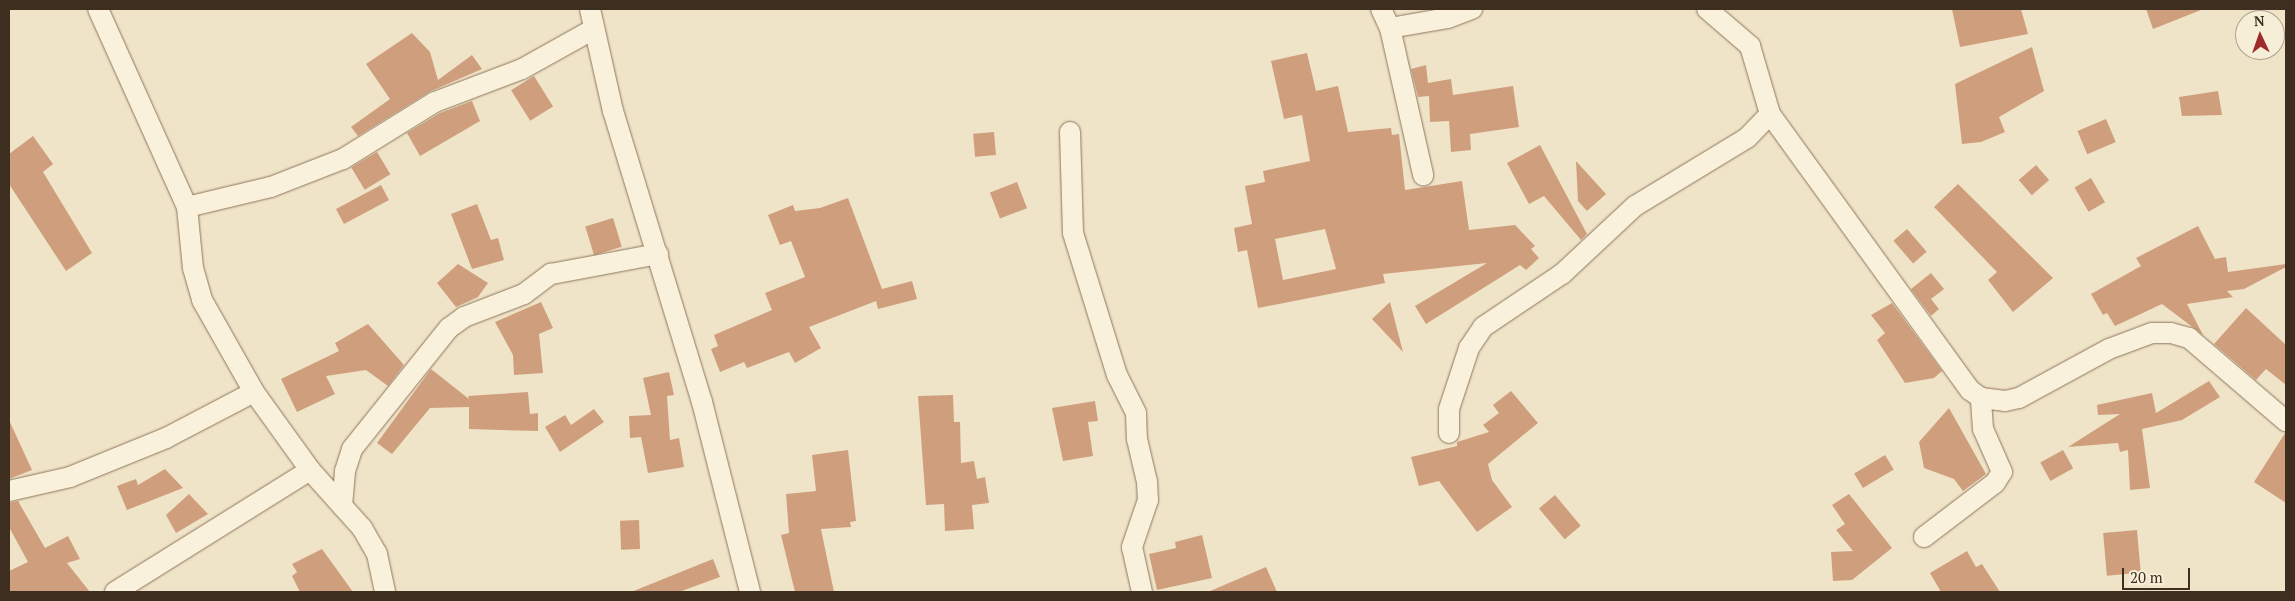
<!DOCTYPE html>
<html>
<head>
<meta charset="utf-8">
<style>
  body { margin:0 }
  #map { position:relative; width:2295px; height:601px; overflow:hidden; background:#f0e4c8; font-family:"PT Serif",serif }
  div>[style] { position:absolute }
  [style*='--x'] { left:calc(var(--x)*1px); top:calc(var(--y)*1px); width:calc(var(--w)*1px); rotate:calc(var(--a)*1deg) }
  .building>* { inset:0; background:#cf9f7d; transform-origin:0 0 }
  .roads { filter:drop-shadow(0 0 1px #8d765c) drop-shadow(0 0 1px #8d765c) }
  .minor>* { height:20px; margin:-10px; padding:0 10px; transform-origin:10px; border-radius:10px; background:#faf1dc }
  span { translate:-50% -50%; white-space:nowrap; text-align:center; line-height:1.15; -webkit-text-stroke:4px #f7eed8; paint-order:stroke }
  .frame { position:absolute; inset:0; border:10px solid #3d2e20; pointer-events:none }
  .north { position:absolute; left:2235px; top:10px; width:50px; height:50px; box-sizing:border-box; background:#f7eed8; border:1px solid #ada18e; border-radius:50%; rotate:357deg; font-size:14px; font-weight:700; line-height:20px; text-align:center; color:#3d2e20 }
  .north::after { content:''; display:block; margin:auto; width:18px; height:22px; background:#9e2a2b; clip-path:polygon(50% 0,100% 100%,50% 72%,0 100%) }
  .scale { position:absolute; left:2122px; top:568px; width:68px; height:22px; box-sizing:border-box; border:2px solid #3d2e20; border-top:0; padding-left:6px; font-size:15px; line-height:18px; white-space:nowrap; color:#3d2e20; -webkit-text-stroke:4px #f7eed8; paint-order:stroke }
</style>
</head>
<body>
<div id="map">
  <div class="building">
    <div style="clip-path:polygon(1952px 9px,2021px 9px,2028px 34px,1960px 47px)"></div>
    <div style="clip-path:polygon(2146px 9px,2201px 9px,2201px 10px,2153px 29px)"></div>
    <div style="clip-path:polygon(412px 33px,430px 52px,438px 80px,472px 55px,482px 69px,429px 92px,358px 136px,351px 127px,390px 99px,366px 64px)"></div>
    <div style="clip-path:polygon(2032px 47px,2044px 91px,1999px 117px,2005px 132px,1981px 142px,1962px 144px,1955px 84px)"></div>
    <div style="clip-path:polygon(evenodd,1307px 53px,1316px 91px,1338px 86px,1348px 132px,1391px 128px,1392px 135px,1399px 134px,1405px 190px,1462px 181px,1469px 230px,1515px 225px,1535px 246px,1531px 249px,1539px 258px,1526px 270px,1520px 265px,1426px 324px,1415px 306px,1487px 263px,1383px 274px,1385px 283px,1258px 308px,1247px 250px,1238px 252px,1234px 228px,1252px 224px,1245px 186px,1265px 182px,1263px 171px,1310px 161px,1302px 115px,1284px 119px,1271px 61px,1307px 53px,1325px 229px,1336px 269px,1283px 280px,1275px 239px,1325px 229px)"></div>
    <div style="clip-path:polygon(1426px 65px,1428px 83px,1451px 79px,1453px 95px,1513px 86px,1519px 127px,1470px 134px,1471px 150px,1451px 152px,1449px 121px,1430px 122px,1429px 96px,1418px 97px,1411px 69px)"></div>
    <div style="left:534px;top:76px;width:36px;height:27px;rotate:58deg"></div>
    <div style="clip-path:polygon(2218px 91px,2222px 115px,2182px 116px,2179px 97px)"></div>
    <div style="clip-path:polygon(472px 101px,480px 121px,420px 156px,407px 133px,440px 113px)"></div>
    <div style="left:2106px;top:119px;width:25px;height:31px;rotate:67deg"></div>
    <div style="left:994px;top:132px;width:23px;height:21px;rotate:85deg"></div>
    <div style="clip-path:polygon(33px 136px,53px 164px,43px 172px,92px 253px,66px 271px,9px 184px,9px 154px)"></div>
    <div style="clip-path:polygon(1540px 145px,1587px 234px,1581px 240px,1544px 196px,1529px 204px,1507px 163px)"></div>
    <div style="left:377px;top:152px;width:26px;height:30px;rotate:59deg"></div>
    <div style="clip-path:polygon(1576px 161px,1606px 194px,1587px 211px,1578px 201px)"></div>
    <div style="left:2036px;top:165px;width:20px;height:23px;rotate:49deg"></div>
    <div style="left:2091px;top:178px;width:28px;height:19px;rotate:60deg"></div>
    <div style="left:1017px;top:182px;width:28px;height:29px;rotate:69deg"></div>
    <div style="clip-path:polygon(1958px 184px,2053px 278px,2013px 312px,1988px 280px,1997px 272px,1934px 207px)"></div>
    <div style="left:381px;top:185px;width:17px;height:51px;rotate:62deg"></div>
    <div style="clip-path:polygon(848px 198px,882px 289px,912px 281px,917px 299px,878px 309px,876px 301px,809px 327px,821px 348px,795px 363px,789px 352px,747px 368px,744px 362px,720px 372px,711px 349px,718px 346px,714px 335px,772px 310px,765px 293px,805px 277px,791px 241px,780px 245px,768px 215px,793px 205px,795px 211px,820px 208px)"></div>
    <div style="clip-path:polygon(477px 204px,491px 240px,498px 238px,504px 260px,472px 269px,451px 214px)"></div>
    <div style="left:613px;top:218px;width:30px;height:29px;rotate:73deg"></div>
    <div style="clip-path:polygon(2198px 226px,2215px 259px,2226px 257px,2228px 272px,2286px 264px,2286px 267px,2244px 289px,2227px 291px,2233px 297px,2187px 304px,2203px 335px,2162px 304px,2115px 326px,2107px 313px,2103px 315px,2091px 294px,2141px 266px,2136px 258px)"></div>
    <div style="left:1907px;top:229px;width:30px;height:18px;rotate:49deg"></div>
    <div style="clip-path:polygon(458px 264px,488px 283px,478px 297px,456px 307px,437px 283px)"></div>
    <div style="clip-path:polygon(1931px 273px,1944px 289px,1931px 299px,1939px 309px,1931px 316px,1911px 289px)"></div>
    <div style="clip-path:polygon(541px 302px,553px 328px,539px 334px,543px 373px,514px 375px,513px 355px,495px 322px)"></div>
    <div style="clip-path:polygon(1390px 302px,1403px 352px,1372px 319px)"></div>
    <div style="clip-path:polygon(1892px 303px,1942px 371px,1934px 378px,1905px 383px,1877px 340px,1885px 333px,1871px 315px)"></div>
    <div style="clip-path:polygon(2246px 308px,2286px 345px,2286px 385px,2266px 369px,2256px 380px,2214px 344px)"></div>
    <div style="clip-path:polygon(368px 324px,404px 365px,388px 386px,366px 370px,326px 376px,335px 394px,297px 412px,281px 379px,339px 351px,335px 343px)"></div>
    <div style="clip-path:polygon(431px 369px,469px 399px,468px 396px,528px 392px,530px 414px,538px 413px,538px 431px,469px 429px,469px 407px,430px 408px,392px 454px,377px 443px)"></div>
    <div style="clip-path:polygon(669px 372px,674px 395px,667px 396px,670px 440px,679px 438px,684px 467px,648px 473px,641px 437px,630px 438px,629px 416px,651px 415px,643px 378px)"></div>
    <div style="clip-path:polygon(2209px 381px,2220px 397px,2182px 420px,2142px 429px,2150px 488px,2130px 490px,2128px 450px,2120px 452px,2118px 443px,2068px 447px,2120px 414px,2098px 415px,2097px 405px,2152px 393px,2156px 413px)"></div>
    <div style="clip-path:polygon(1511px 391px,1538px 423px,1488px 464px,1492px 480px,1512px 507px,1477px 532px,1439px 481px,1419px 486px,1411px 457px,1457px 446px,1457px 442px,1489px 432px,1483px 425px,1499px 413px,1493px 405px)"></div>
    <div style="clip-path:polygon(953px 395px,954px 422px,960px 422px,961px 463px,974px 461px,977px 479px,985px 477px,989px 503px,972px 505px,974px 529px,945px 531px,944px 504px,926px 505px,918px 396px)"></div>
    <div style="clip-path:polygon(1095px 401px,1098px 421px,1088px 422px,1093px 456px,1063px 461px,1052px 408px)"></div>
    <div style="clip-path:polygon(1949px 408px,1986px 474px,1963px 491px,1954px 479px,1924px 468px,1919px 442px)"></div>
    <div style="clip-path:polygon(594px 409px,604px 422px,560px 452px,545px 427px,565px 415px,571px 425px)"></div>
    <div style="clip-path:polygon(9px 420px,32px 470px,9px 479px)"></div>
    <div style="clip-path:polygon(2285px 433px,2286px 433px,2286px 503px,2254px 482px)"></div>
    <div style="clip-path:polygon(848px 450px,856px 521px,850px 522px,851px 527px,821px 529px,834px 592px,795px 592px,781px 535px,789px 533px,786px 494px,816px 491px,812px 455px)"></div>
    <div style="left:2063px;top:450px;width:21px;height:26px;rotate:61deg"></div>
    <div style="left:1885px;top:455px;width:17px;height:36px;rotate:59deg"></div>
    <div style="clip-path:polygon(165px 469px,183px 488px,127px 510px,117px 486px,136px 479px,138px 485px)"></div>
    <div style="clip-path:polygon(189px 494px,208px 514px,176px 533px,166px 515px)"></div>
    <div style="clip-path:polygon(1849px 494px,1892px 548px,1852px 580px,1833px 581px,1831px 552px,1853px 551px,1836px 530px,1845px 524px,1832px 505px)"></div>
    <div style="left:1555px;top:495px;width:40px;height:21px;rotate:50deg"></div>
    <div style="clip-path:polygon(18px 501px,45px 548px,68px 536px,80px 559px,67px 563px,90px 592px,9px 592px,9px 571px,28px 562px,9px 527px,9px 503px)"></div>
    <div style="left:639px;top:520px;width:29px;height:19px;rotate:88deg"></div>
    <div style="left:2137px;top:530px;width:43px;height:34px;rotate:85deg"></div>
    <div style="clip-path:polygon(1202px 535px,1212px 578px,1157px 590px,1149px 554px,1176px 548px,1175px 542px)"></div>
    <div style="clip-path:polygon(322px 549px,353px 592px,300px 592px,292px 576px,297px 572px,292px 564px)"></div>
    <div style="clip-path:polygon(1967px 551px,1976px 567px,1982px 564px,2000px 592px,1941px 592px,1930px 573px)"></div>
    <div style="clip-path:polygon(713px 559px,720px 577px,679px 592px,631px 592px)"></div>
    <div style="clip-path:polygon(1266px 567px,1277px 592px,1208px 592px)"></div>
  </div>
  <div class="roads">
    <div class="minor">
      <div style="--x:98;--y:9;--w:217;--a:65.8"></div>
      <div style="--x:187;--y:207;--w:61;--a:84.4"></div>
      <div style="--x:193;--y:268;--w:33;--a:74"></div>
      <div style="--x:202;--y:300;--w:106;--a:60.5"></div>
      <div style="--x:254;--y:392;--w:96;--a:54.3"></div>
      <div style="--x:310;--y:470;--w:78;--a:48.1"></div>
      <div style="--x:362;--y:528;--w:30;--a:60"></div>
      <div style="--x:377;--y:554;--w:39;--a:78"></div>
      <div style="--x:590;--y:9;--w:105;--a:77.3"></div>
      <div style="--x:613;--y:111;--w:304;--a:73"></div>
      <div style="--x:702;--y:402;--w:196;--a:75.8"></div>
      <div style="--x:1381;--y:9;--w:21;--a:65"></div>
      <div style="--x:1390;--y:28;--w:151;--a:77.3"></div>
      <div style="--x:1707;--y:9;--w:57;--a:40.7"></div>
      <div style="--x:1750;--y:46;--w:71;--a:73.6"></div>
      <div style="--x:1770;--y:114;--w:341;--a:54.1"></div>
      <div style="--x:1970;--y:390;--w:14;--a:36"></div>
      <div style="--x:1981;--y:398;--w:24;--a:7"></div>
      <div style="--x:2005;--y:401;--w:14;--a:-12"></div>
      <div style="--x:2019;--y:398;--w:102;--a:-28.6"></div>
      <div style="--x:2109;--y:349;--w:46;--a:-20.4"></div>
      <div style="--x:2152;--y:333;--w:19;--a:0"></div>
      <div style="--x:2171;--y:333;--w:19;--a:16"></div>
      <div style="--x:2189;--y:338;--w:128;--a:40.6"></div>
      <div style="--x:1390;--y:28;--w:59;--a:-9.8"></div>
      <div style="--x:1448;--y:18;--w:26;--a:-21"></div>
      <div style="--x:1070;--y:132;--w:101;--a:88.3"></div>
      <div style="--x:1073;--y:233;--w:149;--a:72.8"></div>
      <div style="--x:1117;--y:375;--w:42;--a:63.4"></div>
      <div style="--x:1136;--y:413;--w:26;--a:88"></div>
      <div style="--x:1137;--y:439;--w:44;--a:76.9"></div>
      <div style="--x:1147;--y:482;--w:18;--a:87"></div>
      <div style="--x:1148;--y:500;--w:50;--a:108.8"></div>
      <div style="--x:1132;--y:547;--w:46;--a:77.5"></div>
      <div style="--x:187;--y:207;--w:86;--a:-13.4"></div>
      <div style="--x:271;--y:187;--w:77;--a:-21.3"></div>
      <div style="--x:343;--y:159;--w:108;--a:-31.8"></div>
      <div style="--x:435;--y:102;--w:93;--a:-20.8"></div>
      <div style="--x:522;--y:69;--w:82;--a:-29.1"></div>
      <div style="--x:1449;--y:433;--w:24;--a:-90"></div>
      <div style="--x:1449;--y:409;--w:64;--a:-71.8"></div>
      <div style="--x:1469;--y:348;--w:25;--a:-56"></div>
      <div style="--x:1483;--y:327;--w:95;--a:-33.9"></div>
      <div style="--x:1562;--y:274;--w:100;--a:-43"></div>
      <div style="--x:1635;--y:206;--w:131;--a:-31.3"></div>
      <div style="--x:1747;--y:138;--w:33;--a:-46"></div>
      <div style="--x:9;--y:491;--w:63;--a:-12.9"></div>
      <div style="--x:70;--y:477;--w:104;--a:-22.1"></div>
      <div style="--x:166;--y:438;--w:99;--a:-27.6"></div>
      <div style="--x:342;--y:506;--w:35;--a:-85"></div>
      <div style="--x:345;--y:471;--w:23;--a:-72"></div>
      <div style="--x:352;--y:449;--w:155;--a:-51.3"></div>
      <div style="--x:449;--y:328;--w:19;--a:-36"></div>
      <div style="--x:464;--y:317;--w:64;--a:-21"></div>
      <div style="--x:524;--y:294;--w:34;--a:-37"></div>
      <div style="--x:551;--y:274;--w:109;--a:-10.6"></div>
      <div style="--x:1924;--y:537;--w:89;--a:-37.3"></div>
      <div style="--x:1995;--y:483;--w:13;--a:-58"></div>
      <div style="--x:2002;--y:472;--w:47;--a:-113.8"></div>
      <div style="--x:1983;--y:429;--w:31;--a:-94"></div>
      <div style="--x:115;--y:592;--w:230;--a:-32"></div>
    </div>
  </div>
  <div class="frame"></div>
  <div class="north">N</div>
  <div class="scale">20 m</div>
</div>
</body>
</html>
